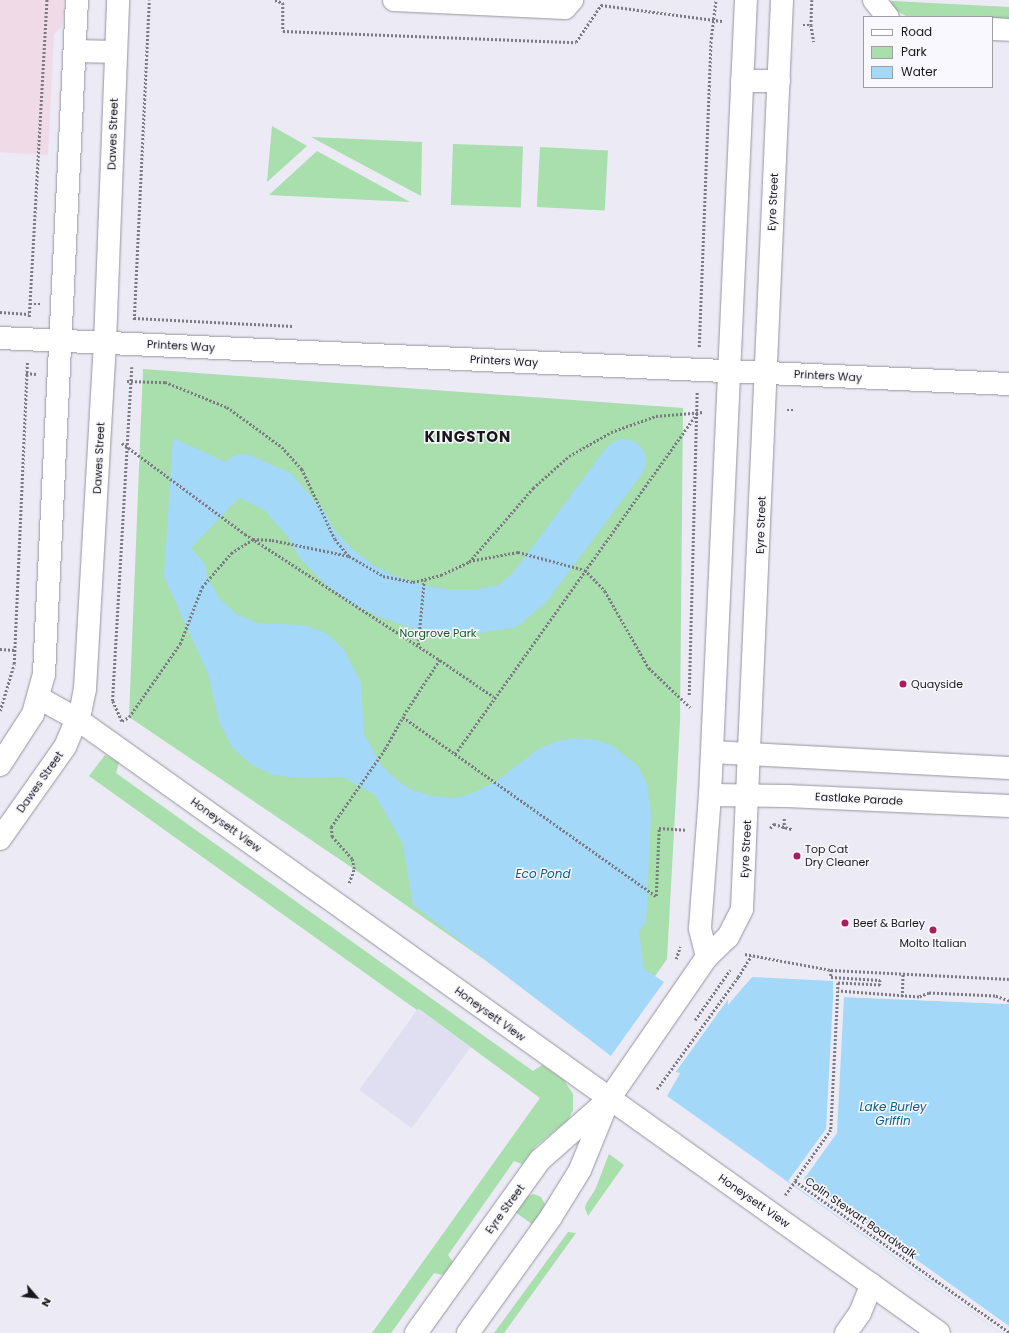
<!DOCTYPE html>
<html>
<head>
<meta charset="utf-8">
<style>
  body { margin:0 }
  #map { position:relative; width:1009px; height:1333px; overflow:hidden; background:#ebeaf5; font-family:Poppins,sans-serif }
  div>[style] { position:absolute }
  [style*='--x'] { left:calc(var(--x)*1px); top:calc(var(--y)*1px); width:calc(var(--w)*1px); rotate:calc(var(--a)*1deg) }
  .commercial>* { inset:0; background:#f0dae8 }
  .built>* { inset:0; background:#e0dff1; transform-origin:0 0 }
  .green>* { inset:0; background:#a9dead; transform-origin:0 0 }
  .water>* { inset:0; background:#a3d8f9 }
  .pier>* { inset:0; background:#ebeaf5 }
  .river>* { height:44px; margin:-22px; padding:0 22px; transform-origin:22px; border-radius:22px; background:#a3d8f9 }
  .path>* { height:2.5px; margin-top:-1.25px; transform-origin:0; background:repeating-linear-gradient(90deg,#7b7a82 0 2px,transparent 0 4px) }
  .roads { filter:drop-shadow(0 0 1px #95949e) drop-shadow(0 0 1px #95949e) }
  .minor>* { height:22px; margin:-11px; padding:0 11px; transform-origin:11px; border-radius:11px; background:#fff }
  .dots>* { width:11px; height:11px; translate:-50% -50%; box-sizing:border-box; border:2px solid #f8f8fe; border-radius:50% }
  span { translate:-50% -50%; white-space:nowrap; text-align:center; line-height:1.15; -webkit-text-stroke:3px #f8f8fe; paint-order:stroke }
  .street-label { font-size:11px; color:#18171b }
  .park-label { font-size:11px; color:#0e5f23 }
  .poi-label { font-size:11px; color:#18171b }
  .left { translate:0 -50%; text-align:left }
  .water-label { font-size:12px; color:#085f85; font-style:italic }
  .district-label { font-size:15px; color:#18171b; font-weight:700; letter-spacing:1px }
  .legend { position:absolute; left:863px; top:16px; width:130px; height:72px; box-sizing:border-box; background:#f8f8fe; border:1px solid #9e9ea3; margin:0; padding:5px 7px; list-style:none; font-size:12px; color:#18171b }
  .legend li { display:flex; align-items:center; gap:8px; height:20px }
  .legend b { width:20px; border:1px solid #9e9ea3 }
  .north { position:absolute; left:16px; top:1277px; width:40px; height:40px; -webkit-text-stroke:3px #f8f8fe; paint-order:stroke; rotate:118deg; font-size:11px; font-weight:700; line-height:16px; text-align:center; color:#18171b }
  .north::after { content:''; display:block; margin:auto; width:14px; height:18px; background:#18171b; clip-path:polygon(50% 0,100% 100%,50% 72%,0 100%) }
</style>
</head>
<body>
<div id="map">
  <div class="commercial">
    <div style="clip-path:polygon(0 0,65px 0,63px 26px,54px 34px,48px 155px,0 152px)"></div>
  </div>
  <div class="built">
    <div style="left:418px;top:1009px;width:65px;height:100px;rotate:36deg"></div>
  </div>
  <div class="green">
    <div style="clip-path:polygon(892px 1px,1009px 7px,1009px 20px,992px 20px,992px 17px,906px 16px,894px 9px,890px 2px)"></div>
    <div style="clip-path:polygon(272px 126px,307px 146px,267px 182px)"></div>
    <div style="clip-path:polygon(311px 137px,422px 142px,421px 196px)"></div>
    <div style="left:453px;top:144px;width:70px;height:61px;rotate:2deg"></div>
    <div style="left:540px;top:147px;width:68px;height:60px;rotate:3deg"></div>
    <div style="clip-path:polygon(317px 151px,410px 202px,269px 195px)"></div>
    <div style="clip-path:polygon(143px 369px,683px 408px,680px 722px,667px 959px,607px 1045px,354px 869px,129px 717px)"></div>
    <div style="clip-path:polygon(105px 755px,119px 762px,116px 773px,533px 1071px,542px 1065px,564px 1080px,573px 1094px,573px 1110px,568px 1120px,536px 1146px,522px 1164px,514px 1161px,448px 1255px,453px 1262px,443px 1275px,434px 1273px,391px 1333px,372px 1333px,540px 1098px,419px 1009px,417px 1010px,89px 776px)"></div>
    <div style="clip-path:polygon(609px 1154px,624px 1165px,588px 1216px,585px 1208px,586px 1204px,595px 1190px)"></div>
    <div style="clip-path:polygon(534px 1194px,541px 1197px,545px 1204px,533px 1225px,515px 1212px,527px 1196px)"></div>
    <div style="clip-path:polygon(568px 1232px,576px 1233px,504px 1333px,494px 1333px)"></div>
  </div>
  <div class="water">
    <div style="clip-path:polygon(173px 438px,259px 477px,191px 548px,205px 564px,207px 576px,218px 597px,236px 614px,257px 623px,304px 625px,326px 633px,343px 648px,361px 683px,364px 734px,381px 765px,398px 781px,410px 789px,431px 796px,453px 798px,468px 795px,495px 782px,540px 748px,558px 741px,576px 738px,596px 740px,613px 746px,638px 766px,647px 784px,651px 814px,646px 922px,639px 932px,644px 969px,664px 982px,611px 1056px,413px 905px,403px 844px,375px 795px,343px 777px,299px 778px,273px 775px,250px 764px,232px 747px,220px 724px,208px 674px,164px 577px)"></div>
    <div style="clip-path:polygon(752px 977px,833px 981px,833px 995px,844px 997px,1009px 1004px,1009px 1333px,1001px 1333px,667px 1096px,680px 1073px,675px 1073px,729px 998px,728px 1004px)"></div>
  </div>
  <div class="pier">
    <div style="clip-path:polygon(750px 977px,752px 977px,728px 1005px,728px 998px,675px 1072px,680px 1073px,667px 1096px,677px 1075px,673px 1071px,727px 996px,731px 999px)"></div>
    <div style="clip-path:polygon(834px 979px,835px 994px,844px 995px,1009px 1002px,1009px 1004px,844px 997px,837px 1133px,804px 1179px,1009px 1326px,1009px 1333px,1001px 1333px,788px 1181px,826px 1129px)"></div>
    <div style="clip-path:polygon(664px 982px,613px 1057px,611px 1056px)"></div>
  </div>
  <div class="river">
    <div style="--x:243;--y:476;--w:37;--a:24"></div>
    <div style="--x:277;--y:491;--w:44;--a:48.7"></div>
    <div style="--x:306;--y:524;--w:23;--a:61"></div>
    <div style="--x:317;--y:544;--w:30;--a:46"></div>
    <div style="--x:338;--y:566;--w:30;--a:37"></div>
    <div style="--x:362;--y:584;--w:30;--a:26"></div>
    <div style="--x:389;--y:597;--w:31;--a:19"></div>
    <div style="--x:418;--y:607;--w:30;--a:8"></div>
    <div style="--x:448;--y:611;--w:30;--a:0"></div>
    <div style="--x:478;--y:611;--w:30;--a:-9"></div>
    <div style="--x:508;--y:606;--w:29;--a:-41"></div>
    <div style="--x:530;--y:587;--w:157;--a:-53.3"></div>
  </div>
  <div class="path">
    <div style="--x:275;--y:0;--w:9;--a:21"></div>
    <div style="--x:283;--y:3;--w:28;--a:90"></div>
    <div style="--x:283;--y:31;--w:293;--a:2.2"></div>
    <div style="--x:576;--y:42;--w:45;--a:-56"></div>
    <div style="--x:601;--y:5;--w:122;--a:7.5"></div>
    <div style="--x:812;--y:0;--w:25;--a:92"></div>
    <div style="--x:811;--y:25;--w:17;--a:80"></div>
    <div style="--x:803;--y:25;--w:8;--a:0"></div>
    <div style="--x:30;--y:304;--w:10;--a:0"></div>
    <div style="--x:0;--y:312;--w:29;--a:4"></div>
    <div style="--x:29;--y:317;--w:318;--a:-86.8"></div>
    <div style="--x:134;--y:318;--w:159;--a:2.9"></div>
    <div style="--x:134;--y:320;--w:320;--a:-87.3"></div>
    <div style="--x:699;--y:347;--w:308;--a:-87.8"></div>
    <div style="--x:711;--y:39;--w:39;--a:-83"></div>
    <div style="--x:132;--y:367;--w:335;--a:93.3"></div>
    <div style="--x:113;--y:701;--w:22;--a:66"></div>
    <div style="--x:122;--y:721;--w:8;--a:-30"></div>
    <div style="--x:129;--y:717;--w:89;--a:-55.1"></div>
    <div style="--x:180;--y:644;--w:61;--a:-68.9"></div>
    <div style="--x:202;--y:587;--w:45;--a:-49.5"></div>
    <div style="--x:231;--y:553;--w:26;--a:-32"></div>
    <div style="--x:253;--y:539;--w:19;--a:3"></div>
    <div style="--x:272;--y:540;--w:79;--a:11.7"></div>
    <div style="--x:26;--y:373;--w:10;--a:6"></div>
    <div style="--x:127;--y:381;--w:38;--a:2"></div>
    <div style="--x:165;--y:382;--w:67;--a:22"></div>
    <div style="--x:227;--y:407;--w:68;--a:36"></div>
    <div style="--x:282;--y:447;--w:30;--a:48"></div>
    <div style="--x:302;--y:469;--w:77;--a:64.8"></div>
    <div style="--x:335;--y:539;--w:22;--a:51"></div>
    <div style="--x:349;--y:556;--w:39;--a:30"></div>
    <div style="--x:383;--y:576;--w:31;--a:11"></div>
    <div style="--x:413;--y:582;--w:29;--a:-14"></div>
    <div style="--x:441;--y:575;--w:31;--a:-25"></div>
    <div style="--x:469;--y:562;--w:98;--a:-49.1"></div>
    <div style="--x:533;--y:488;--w:48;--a:-41.6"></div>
    <div style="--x:569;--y:456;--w:48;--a:-29.7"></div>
    <div style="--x:611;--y:432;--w:48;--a:-19.6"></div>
    <div style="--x:656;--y:416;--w:48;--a:-4.8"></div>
    <div style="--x:787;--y:410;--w:8;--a:0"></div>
    <div style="--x:122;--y:443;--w:153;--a:36.5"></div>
    <div style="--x:245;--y:534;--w:232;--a:32.9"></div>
    <div style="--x:440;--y:660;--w:68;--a:123"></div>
    <div style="--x:403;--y:717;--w:310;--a:35.3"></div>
    <div style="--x:656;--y:896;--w:68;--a:-87.5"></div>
    <div style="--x:659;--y:828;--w:26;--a:4"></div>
    <div style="--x:469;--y:561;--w:50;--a:-10.4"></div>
    <div style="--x:518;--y:552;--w:69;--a:15"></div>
    <div style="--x:585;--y:570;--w:29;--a:46"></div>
    <div style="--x:605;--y:591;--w:89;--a:60.3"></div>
    <div style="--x:649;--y:668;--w:57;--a:43.6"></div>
    <div style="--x:418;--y:645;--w:65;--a:-84.7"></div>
    <div style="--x:0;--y:649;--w:15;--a:4"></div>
    <div style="--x:440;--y:660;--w:65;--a:34.4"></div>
    <div style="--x:689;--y:695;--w:303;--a:-88.5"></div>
    <div style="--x:0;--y:711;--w:49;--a:-73.4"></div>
    <div style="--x:14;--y:664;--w:302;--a:-87.5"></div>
    <div style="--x:455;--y:754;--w:418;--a:-54.6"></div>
    <div style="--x:770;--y:828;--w:6;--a:-45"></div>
    <div style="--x:774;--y:824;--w:19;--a:16"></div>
    <div style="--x:784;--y:829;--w:11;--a:-90"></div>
    <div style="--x:349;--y:883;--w:15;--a:-70"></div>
    <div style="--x:354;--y:869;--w:10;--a:-101"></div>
    <div style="--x:352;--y:859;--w:30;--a:-132"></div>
    <div style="--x:332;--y:837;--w:10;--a:-96"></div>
    <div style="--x:331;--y:827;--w:95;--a:-55.3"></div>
    <div style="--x:385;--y:749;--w:37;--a:-61"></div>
    <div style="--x:745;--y:954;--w:87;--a:10.5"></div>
    <div style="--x:831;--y:970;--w:178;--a:2.9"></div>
    <div style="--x:676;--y:959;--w:13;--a:-72"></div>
    <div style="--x:831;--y:970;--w:7;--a:90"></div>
    <div style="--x:831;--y:977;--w:49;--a:3.5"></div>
    <div style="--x:880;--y:980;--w:5;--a:90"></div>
    <div style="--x:880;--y:985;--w:42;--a:-177.3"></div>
    <div style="--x:838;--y:983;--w:7;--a:90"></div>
    <div style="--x:902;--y:997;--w:23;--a:-88"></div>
    <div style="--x:1009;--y:1001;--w:15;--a:-160"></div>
    <div style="--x:995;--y:996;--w:66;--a:-177.4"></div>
    <div style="--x:929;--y:993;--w:11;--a:158"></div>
    <div style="--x:919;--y:997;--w:81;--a:-175.8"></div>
    <div style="--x:838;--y:991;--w:139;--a:92.9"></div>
    <div style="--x:831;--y:1130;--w:62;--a:125.2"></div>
    <div style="--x:795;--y:1181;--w:262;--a:35.2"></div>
    <div style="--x:695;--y:1020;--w:61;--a:-55"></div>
    <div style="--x:657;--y:1089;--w:138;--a:-54.1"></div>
    <div style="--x:738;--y:977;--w:25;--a:-58"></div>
    <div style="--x:785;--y:1195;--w:17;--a:-54"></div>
  </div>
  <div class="roads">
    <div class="minor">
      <div style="--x:394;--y:0;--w:171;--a:2.7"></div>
      <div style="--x:565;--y:8;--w:11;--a:-49"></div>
      <div style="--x:874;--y:0;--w:22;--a:51"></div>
      <div style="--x:992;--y:29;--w:17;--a:3"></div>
      <div style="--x:75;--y:51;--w:41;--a:1.4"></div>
      <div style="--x:742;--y:81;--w:37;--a:0"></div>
      <div style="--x:0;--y:338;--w:1010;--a:2.61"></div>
      <div style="--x:39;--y:698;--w:43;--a:28.9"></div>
      <div style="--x:77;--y:719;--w:1058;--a:35.46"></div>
      <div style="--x:712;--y:752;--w:297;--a:3.1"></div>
      <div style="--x:0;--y:765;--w:61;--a:-57.1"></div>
      <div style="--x:33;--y:714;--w:41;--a:-74.6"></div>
      <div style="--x:44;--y:674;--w:675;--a:-87.2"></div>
      <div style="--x:710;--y:795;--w:77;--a:0.7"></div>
      <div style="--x:787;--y:796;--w:222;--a:2.6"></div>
      <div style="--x:0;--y:839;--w:113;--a:-54.8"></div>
      <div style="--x:65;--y:747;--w:41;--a:-67.2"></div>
      <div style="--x:81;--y:709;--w:20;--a:-79"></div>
      <div style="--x:85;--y:689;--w:347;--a:-86.7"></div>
      <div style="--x:105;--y:343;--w:343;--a:-87.8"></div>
      <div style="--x:707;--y:957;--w:30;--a:-104"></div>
      <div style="--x:700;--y:928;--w:133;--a:-85.7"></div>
      <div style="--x:710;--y:795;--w:796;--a:-87.41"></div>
      <div style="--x:416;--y:1333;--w:213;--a:-54.4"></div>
      <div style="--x:540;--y:1160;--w:89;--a:-41.4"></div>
      <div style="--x:468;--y:1333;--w:143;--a:-54.4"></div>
      <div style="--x:551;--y:1217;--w:55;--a:-58.3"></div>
      <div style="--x:580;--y:1170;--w:77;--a:-67.8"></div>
      <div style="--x:609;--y:1099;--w:173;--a:-55.4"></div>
      <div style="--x:707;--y:957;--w:29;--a:-44"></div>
      <div style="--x:728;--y:937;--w:31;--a:-63"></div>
      <div style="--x:742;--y:909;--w:910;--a:-87.48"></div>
      <div style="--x:846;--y:1333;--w:24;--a:-55"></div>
      <div style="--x:860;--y:1313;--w:31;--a:-68"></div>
    </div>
  </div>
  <div class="dots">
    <div style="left:903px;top:684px;background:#a91d5f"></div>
    <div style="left:797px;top:856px;background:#a91d5f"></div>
    <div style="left:845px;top:923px;background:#a91d5f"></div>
    <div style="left:933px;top:930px;background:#a91d5f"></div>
  </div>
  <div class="street-label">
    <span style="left:113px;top:134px;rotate:-88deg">Dawes Street</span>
    <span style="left:773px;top:202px;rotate:-87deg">Eyre Street</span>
    <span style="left:181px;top:346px;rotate:3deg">Printers Way</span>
    <span style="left:504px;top:361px;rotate:3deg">Printers Way</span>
    <span style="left:828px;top:376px;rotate:3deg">Printers Way</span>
    <span style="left:99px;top:458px;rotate:-87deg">Dawes Street</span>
    <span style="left:761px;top:525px;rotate:-88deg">Eyre Street</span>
    <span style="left:40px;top:782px;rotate:-55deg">Dawes Street</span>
    <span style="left:859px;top:799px;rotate:3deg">Eastlake Parade</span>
    <span style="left:226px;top:825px;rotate:36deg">Honeysett View</span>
    <span style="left:746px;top:849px;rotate:-87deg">Eyre Street</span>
    <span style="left:490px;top:1014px;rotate:36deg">Honeysett View</span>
    <span style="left:754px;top:1201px;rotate:35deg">Honeysett View</span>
    <span style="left:505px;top:1209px;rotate:-54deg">Eyre Street</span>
    <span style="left:861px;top:1218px;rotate:35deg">Colin Stewart Boardwalk</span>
  </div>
  <div class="park-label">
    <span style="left:438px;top:633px">Norgrove Park</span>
  </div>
  <div class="poi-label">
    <span class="left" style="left:911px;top:684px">Quayside</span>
    <span class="left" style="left:805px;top:856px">Top Cat<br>Dry Cleaner</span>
    <span class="left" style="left:853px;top:923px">Beef &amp; Barley</span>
    <span style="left:933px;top:943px">Molto Italian</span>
  </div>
  <div class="water-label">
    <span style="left:543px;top:874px">Eco Pond</span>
    <span style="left:893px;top:1114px">Lake Burley<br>Griffin</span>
  </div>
  <div class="district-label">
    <span style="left:468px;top:437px">KINGSTON</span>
  </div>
  <ul class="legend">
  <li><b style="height:5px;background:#fff"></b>Road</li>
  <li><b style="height:11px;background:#a9dead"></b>Park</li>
  <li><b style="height:11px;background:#a3d8f9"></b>Water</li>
  </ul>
  <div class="north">N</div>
</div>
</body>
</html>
